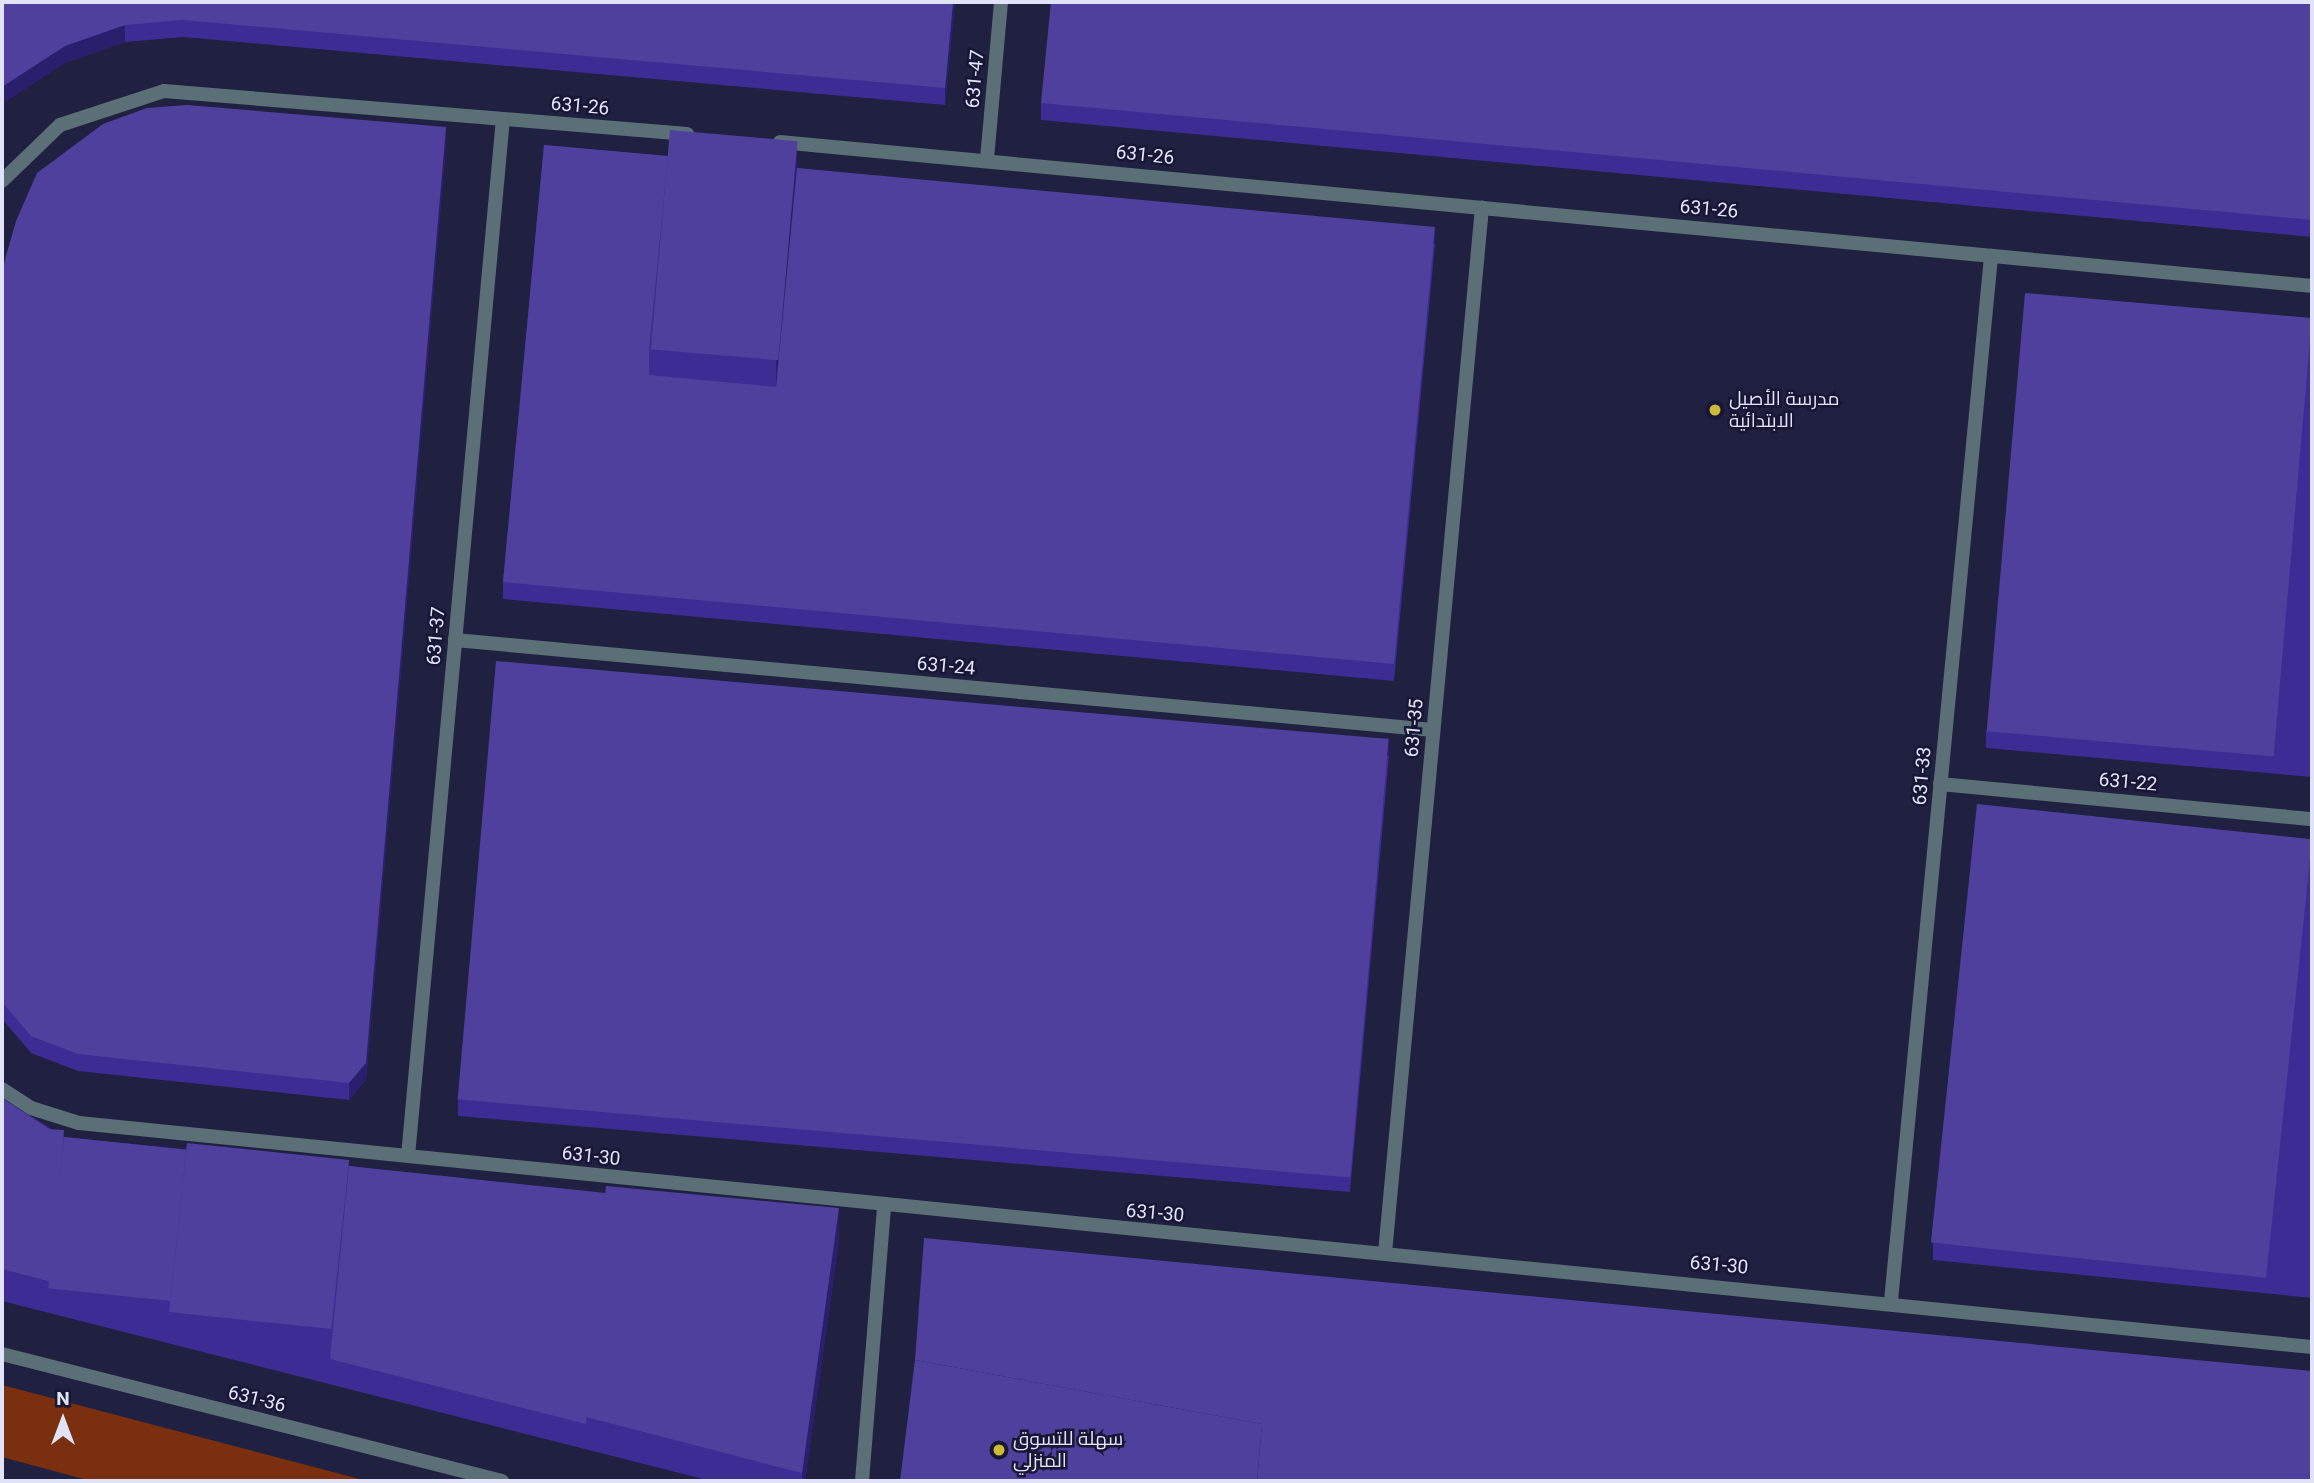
<!DOCTYPE html>
<html>
<head>
<meta charset="utf-8">
<style>
  body { margin:0 }
  #map { position:relative; width:2314px; height:1483px; overflow:hidden; background:#202040; font-family:Roboto,Cairo,sans-serif }
  div>[style] { position:absolute }
  [style*='--x'] { left:calc(var(--x)*1px); top:calc(var(--y)*1px); width:calc(var(--w)*1px); rotate:calc(var(--a)*1deg) }
  .green>* { inset:0; background:#7a2f0f }
  .minor>* { height:14px; margin:-7px; padding:0 7px; transform-origin:7px; border-radius:7px; background:#5b6f76 }
  .wall>* { inset:0; background:#3d2c93 }
  .shaded-wall>* { inset:0; background:#2a1f6d; transform-origin:0 0 }
  .building>* { inset:0; background:#4f409e; transform-origin:0 0 }
  .dots>* { width:19px; height:19px; translate:-50% -50%; box-sizing:border-box; border:4px solid #171735; border-radius:50% }
  span { translate:-50% -50%; white-space:nowrap; text-align:center; line-height:1.15; -webkit-text-stroke:5px #171735; paint-order:stroke }
  .street-label { font-size:19px; color:#e1e4f9 }
  .poi-label { font-size:19px; color:#e1e4f9 }
  .left { translate:0 -50%; text-align:left }
  .frame { position:absolute; inset:0; border:4px solid #e1e4f9; pointer-events:none }
  .north { position:absolute; left:28px; top:1385px; width:70px; height:70px; -webkit-text-stroke:5px #171735; paint-order:stroke; rotate:0deg; font-size:19px; font-weight:700; line-height:28px; text-align:center; color:#e1e4f9 }
  .north::after { content:''; display:block; margin:auto; width:24px; height:32px; background:#e1e4f9; clip-path:polygon(50% 0,100% 100%,50% 72%,0 100%) }
</style>
</head>
<body>
<div id="map">
  <div class="green">
    <div style="clip-path:polygon(2px 1385px,367px 1481px,91px 1481px,2px 1457px)"></div>
  </div>
  <div class="minor">
    <div style="--x:780;--y:142;--w:1539;--a:5.37"></div>
    <div style="--x:987;--y:159;--w:158;--a:-84.9"></div>
    <div style="--x:2;--y:181;--w:81;--a:-44"></div>
    <div style="--x:60;--y:125;--w:109;--a:-18.1"></div>
    <div style="--x:164;--y:91;--w:525;--a:4.7"></div>
    <div style="--x:455;--y:640;--w:982;--a:5.26"></div>
    <div style="--x:1940;--y:784;--w:374;--a:5.4"></div>
    <div style="--x:2;--y:1089;--w:35;--a:33"></div>
    <div style="--x:31;--y:1108;--w:50;--a:17.4"></div>
    <div style="--x:79;--y:1123;--w:2244;--a:5.73"></div>
    <div style="--x:408;--y:1156;--w:1041;--a:-84.77"></div>
    <div style="--x:1385;--y:1253;--w:1050;--a:-84.7"></div>
    <div style="--x:1891;--y:1301;--w:1050;--a:-84.53"></div>
    <div style="--x:2;--y:1354;--w:516;--a:14.25"></div>
    <div style="--x:862;--y:1481;--w:274;--a:-85.4"></div>
  </div>
  <div class="wall">
    <div style="clip-path:polygon(2px 2px,955px 2px,945px 105px,183px 37px,125px 42px,65px 63px)"></div>
    <div style="clip-path:polygon(2312px 2px,2312px 237px,1041px 120px,1041px 103px)"></div>
    <div style="clip-path:polygon(446px 144px,366px 1080px,349px 1100px,78px 1071px,31px 1053px,2px 1019px,2px 270px)"></div>
    <div style="clip-path:polygon(544px 145px,797px 168px,1435px 244px,1394px 681px,503px 599px,503px 582px)"></div>
    <div style="clip-path:polygon(2312px 318px,2312px 777px,1986px 748px,1986px 731px)"></div>
    <div style="clip-path:polygon(1389px 755px,1350px 1192px,458px 1116px,458px 1099px)"></div>
    <div style="clip-path:polygon(2312px 837px,2312px 1298px,1933px 1260px,1933px 1243px)"></div>
    <div style="clip-path:polygon(2px 1098px,64px 1137px,349px 1166px,839px 1240px,805px 1481px,711px 1481px,2px 1301px)"></div>
  </div>
  <div class="shaded-wall">
    <div style="clip-path:polygon(953px 2px,955px 2px,945px 105px,945px 88px)"></div>
    <div style="clip-path:polygon(125px 25px,125px 42px,65px 63px,2px 104px,2px 87px,65px 46px)"></div>
    <div style="clip-path:polygon(446px 127px,446px 144px,366px 1080px,349px 1100px,349px 1083px)"></div>
    <div style="clip-path:polygon(797px 142px,797px 185px,776px 404px,776px 360px)"></div>
    <div style="left:1435px;top:227px;width:17px;height:439px;rotate:90deg"></div>
    <div style="left:1389px;top:738px;width:17px;height:439px;rotate:90deg"></div>
    <div style="clip-path:polygon(839px 1208px,839px 1240px,805px 1481px,802px 1481px,802px 1473px)"></div>
  </div>
  <div class="building">
    <div style="clip-path:polygon(2px 2px,953px 2px,945px 88px,183px 20px,125px 25px,65px 46px,2px 87px)"></div>
    <div style="clip-path:polygon(1051px 2px,2312px 2px,2312px 220px,1041px 103px)"></div>
    <div style="clip-path:polygon(187px 105px,446px 127px,366px 1063px,349px 1083px,78px 1054px,31px 1036px,2px 1002px,2px 270px,16px 221px,37px 173px,103px 124px,147px 108px)"></div>
    <div style="left:670px;top:130px;width:128px;height:220px;rotate:5deg"></div>
    <div style="clip-path:polygon(544px 145px,668px 156px,649px 349px,649px 375px,776px 387px,797px 168px,1435px 227px,1394px 664px,503px 582px)"></div>
    <div style="left:2025px;top:293px;width:288px;height:440px;rotate:5deg"></div>
    <div style="left:496px;top:661px;width:896px;height:440px;rotate:5deg"></div>
    <div style="left:1977px;top:804px;width:337px;height:441px;rotate:6deg"></div>
    <div style="clip-path:polygon(2px 1098px,49px 1129px,64px 1130px,52px 1282px,2px 1269px)"></div>
    <div style="left:64px;top:1137px;width:123px;height:152px;rotate:6deg"></div>
    <div style="left:187px;top:1143px;width:163px;height:170px;rotate:6deg"></div>
    <div style="clip-path:polygon(349px 1166px,606px 1193px,586px 1424px,330px 1359px)"></div>
    <div style="clip-path:polygon(606px 1186px,839px 1208px,802px 1473px,586px 1417px)"></div>
    <div style="clip-path:polygon(924px 1238px,2312px 1371px,2312px 1481px,1257px 1481px,1262px 1424px,915px 1360px)"></div>
    <div style="clip-path:polygon(915px 1360px,1262px 1424px,1257px 1481px,900px 1481px)"></div>
  </div>
  <div class="dots">
    <div style="left:1715px;top:410px;background:#ccb939"></div>
    <div style="left:999px;top:1450px;background:#ccb939"></div>
  </div>
  <div class="street-label">
    <span style="left:975px;top:79px;rotate:-85deg">631-47</span>
    <span style="left:580px;top:106px;rotate:5deg">631-26</span>
    <span style="left:1145px;top:155px;rotate:6deg">631-26</span>
    <span style="left:1709px;top:209px;rotate:5deg">631-26</span>
    <span style="left:436px;top:636px;rotate:-85deg">631-37</span>
    <span style="left:946px;top:666px;rotate:5deg">631-24</span>
    <span style="left:1414px;top:728px;rotate:-85deg">631-35</span>
    <span style="left:1922px;top:776px;rotate:-85deg">631-33</span>
    <span style="left:2128px;top:782px;rotate:5deg">631-22</span>
    <span style="left:591px;top:1156px;rotate:6deg">631-30</span>
    <span style="left:1155px;top:1213px;rotate:5deg">631-30</span>
    <span style="left:1719px;top:1265px;rotate:5deg">631-30</span>
    <span style="left:257px;top:1399px;rotate:14deg">631-36</span>
  </div>
  <div class="poi-label">
    <span class="left" style="left:1729px;top:410px">مدرسة الأصيل<br>الابتدائية</span>
    <span class="left" style="left:1013px;top:1450px">سهلة للتسوق<br>المنزلي</span>
  </div>
  <div class="frame"></div>
  <div class="north">N</div>
</div>
</body>
</html>
